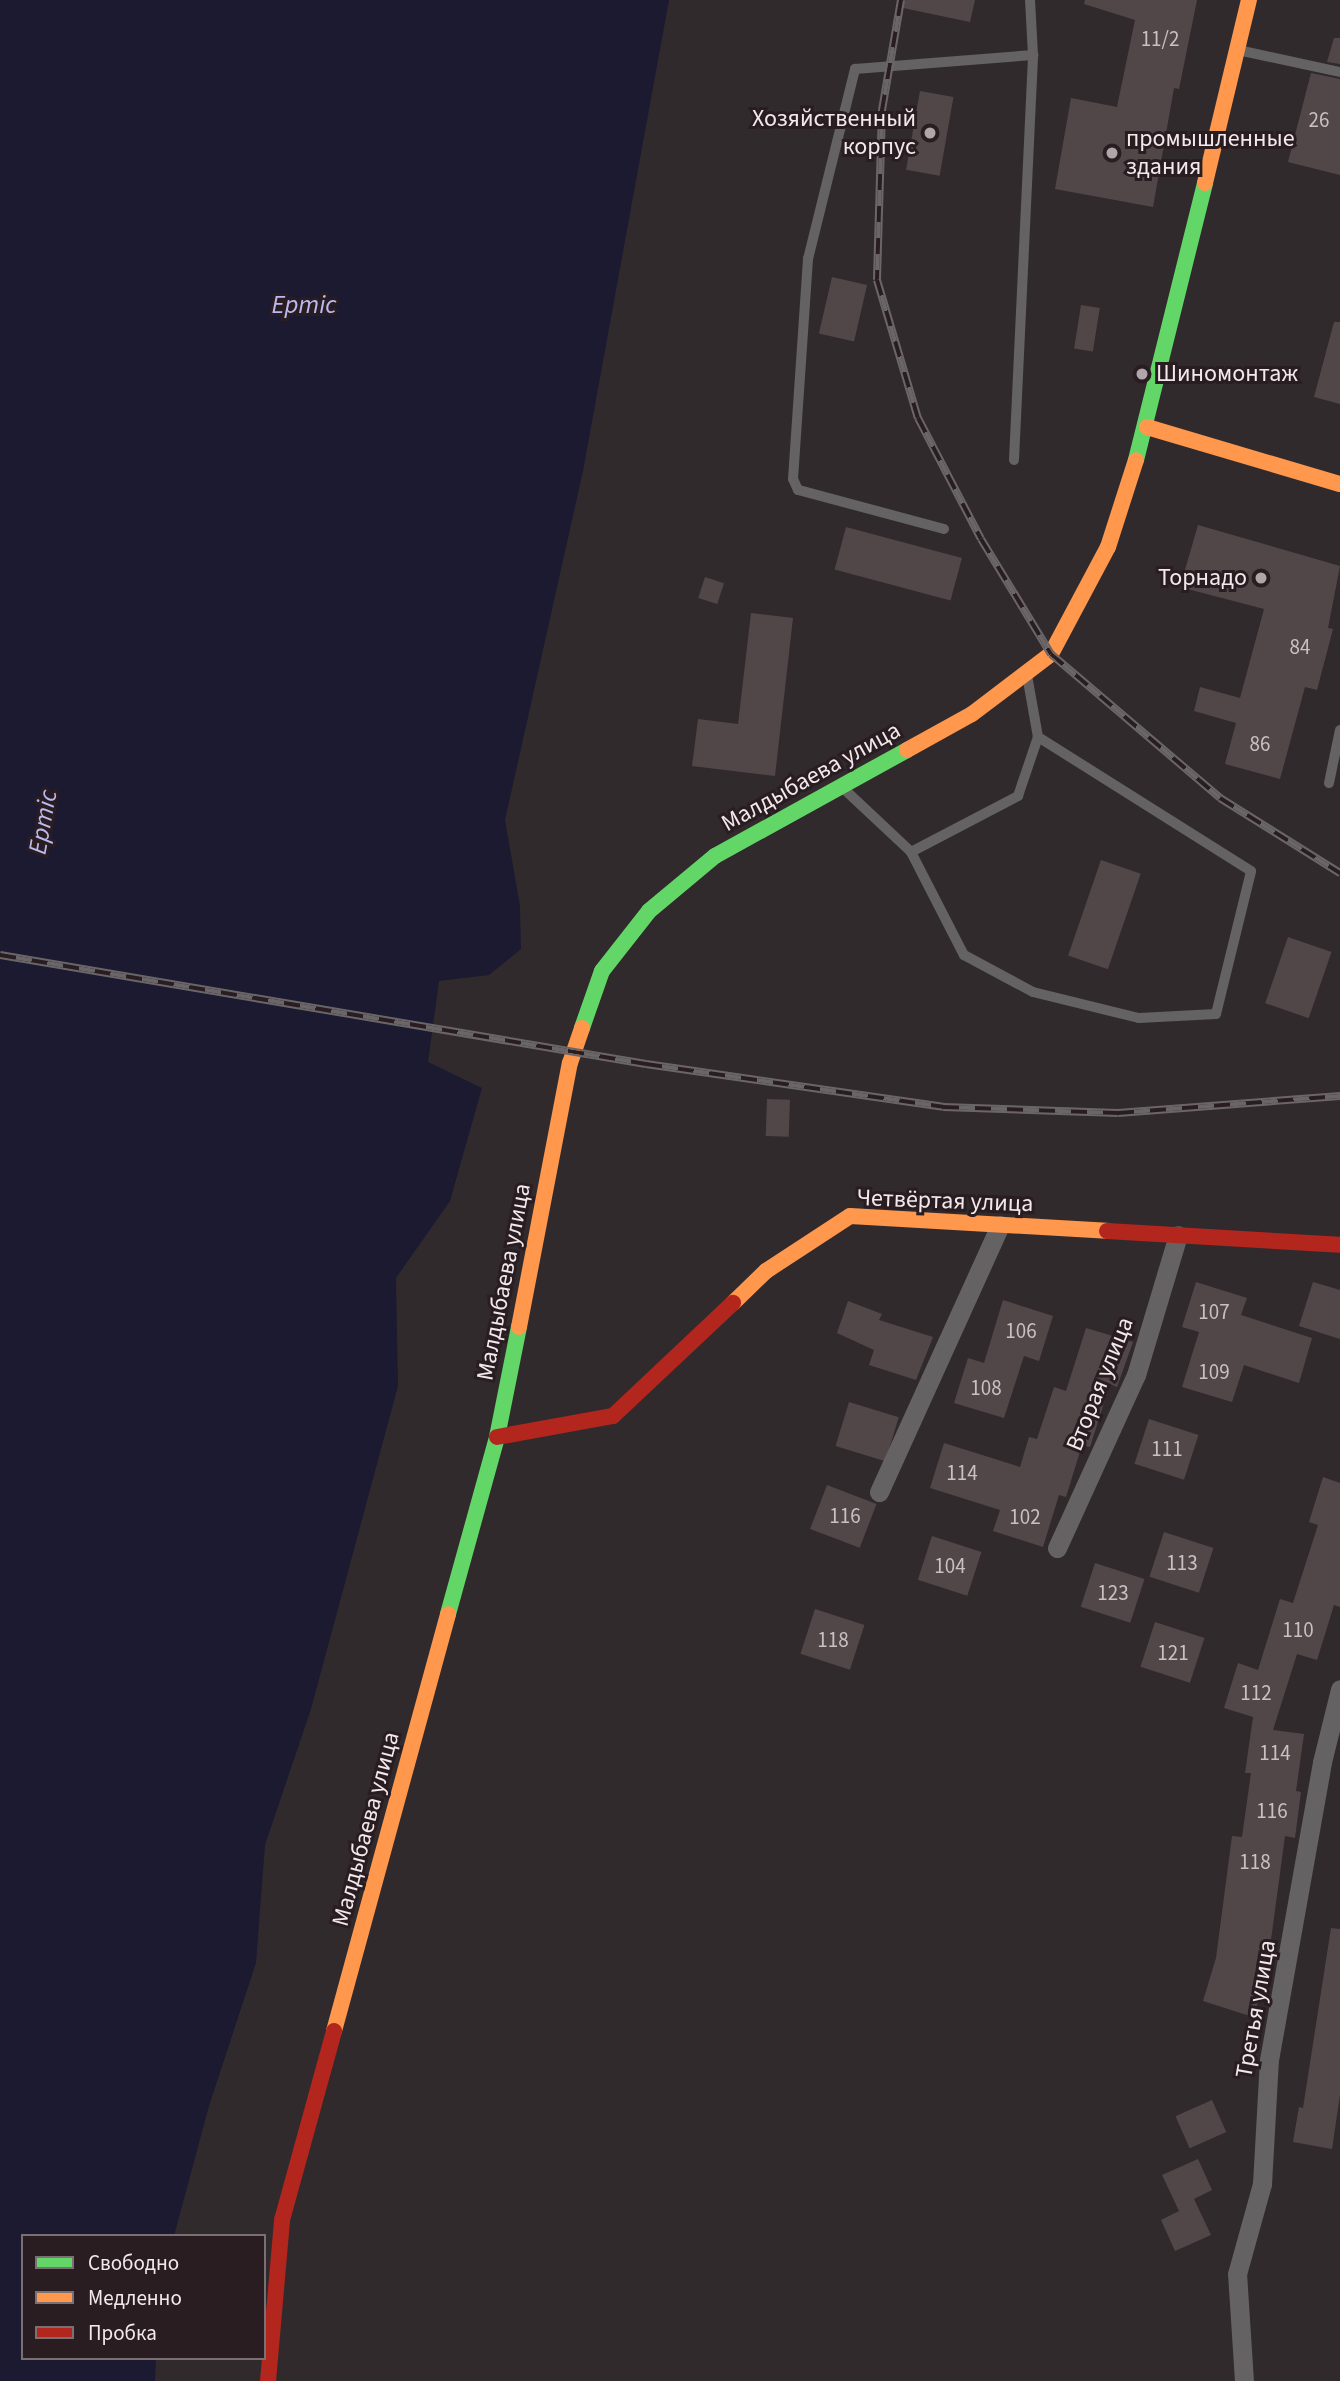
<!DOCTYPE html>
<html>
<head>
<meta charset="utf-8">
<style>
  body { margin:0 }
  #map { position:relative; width:1340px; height:2381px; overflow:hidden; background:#312a2d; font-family:"Source Sans 3",sans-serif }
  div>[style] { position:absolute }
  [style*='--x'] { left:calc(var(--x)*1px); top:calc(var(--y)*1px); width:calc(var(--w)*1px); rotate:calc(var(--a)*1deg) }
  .water>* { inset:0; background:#1b1a30 }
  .building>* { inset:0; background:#514748; transform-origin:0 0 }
  .lane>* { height:10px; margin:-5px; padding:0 5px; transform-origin:5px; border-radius:5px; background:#646263 }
  .street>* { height:19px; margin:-9.5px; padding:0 9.5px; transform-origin:9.5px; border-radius:9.5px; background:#646263 }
  .fast>* { height:16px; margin:-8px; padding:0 8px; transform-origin:8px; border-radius:8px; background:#63d668 }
  .slow>* { height:16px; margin:-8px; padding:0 8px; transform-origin:8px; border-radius:8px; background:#ff974d }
  .jam>* { height:16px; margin:-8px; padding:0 8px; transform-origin:8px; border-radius:8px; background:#b3261e }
  .rail>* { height:8px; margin-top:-4px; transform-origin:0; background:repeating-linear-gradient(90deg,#2a1d22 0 16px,#6a6668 0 32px); box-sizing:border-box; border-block:2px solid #6a6668 }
  .dots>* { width:19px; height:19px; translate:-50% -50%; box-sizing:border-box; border:4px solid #2a1d22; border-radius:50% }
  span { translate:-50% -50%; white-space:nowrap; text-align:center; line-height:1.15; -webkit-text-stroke:6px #2a1d22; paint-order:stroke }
  .number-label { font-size:21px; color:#cac0c3 }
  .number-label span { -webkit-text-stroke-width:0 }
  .poi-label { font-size:24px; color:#f2e9ec }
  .right { translate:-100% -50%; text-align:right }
  .left { translate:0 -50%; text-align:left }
  .street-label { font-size:24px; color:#f2e9ec }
  .water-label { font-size:26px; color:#babaf0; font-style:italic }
  .legend { position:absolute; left:21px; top:2234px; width:245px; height:126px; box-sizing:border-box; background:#2a1d22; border:2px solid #7a6f73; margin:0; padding:9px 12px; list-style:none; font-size:21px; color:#f2e9ec }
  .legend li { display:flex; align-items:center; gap:14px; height:35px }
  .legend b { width:35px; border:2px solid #7a6f73 }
</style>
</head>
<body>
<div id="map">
  <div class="water">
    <div style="clip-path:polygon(0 0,669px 0,583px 471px,505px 820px,520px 906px,521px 949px,489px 975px,439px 981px,428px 1062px,482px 1088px,450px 1201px,396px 1278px,398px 1386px,311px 1709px,265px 1845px,256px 1963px,209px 2106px,174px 2236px,23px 2236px,23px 2358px,156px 2358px,155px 2381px,0 2381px)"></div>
  </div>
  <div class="building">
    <div style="clip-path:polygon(904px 0,975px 0,970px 22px,903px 8px)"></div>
    <div style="clip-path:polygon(1085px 0,1197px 0,1179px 89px,1174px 88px,1153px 207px,1055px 189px,1071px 98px,1117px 107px,1135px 20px,1084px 4px)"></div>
    <div style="clip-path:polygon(1334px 38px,1340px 38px,1340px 64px,1327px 62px)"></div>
    <div style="clip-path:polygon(1311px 73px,1340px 79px,1340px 175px,1288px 162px)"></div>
    <div style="left:920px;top:91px;width:34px;height:80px;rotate:10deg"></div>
    <div style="left:832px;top:277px;width:36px;height:58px;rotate:13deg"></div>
    <div style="left:1081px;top:305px;width:19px;height:44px;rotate:9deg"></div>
    <div style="clip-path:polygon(1334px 322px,1340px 322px,1340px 404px,1314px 397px)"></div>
    <div style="clip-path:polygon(1198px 525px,1340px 566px,1328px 628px,1333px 629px,1317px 690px,1305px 687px,1280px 779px,1225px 764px,1236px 723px,1194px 711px,1200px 687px,1240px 698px,1264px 609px,1180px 587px)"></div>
    <div style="left:846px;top:527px;width:120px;height:44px;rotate:15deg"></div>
    <div style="left:705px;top:577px;width:20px;height:22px;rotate:18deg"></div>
    <div style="clip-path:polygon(751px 613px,793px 618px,775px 776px,692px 766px,698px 719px,738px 724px)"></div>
    <div style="left:1101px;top:860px;width:42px;height:101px;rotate:19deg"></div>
    <div style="left:1288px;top:937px;width:46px;height:70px;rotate:19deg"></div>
    <div style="left:767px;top:1099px;width:23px;height:37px;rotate:2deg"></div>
    <div style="clip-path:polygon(1196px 1282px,1247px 1298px,1241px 1315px,1312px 1338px,1299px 1383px,1244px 1365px,1232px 1402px,1182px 1387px,1199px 1332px,1182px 1327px)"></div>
    <div style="clip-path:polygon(1313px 1282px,1340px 1290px,1340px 1339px,1299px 1326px)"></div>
    <div style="clip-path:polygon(1003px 1300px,1053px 1316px,1039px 1361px,1024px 1356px,1004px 1418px,954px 1403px,968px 1358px,984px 1363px)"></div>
    <div style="clip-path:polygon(848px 1301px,882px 1314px,879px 1320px,933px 1337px,916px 1380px,869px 1365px,874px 1350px,837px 1333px)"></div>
    <div style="clip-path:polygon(1086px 1328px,1133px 1342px,1117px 1387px,1110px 1384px,1090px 1447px,1082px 1445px,1066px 1497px,1059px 1495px,1043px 1547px,993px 1531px,1000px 1510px,930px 1488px,944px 1443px,1020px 1467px,1029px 1437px,1037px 1439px,1054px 1387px,1066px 1391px)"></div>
    <div style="left:849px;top:1402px;width:52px;height:46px;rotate:17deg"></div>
    <div style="left:1149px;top:1419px;width:52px;height:47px;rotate:18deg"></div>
    <div style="clip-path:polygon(1323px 1477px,1340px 1483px,1340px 1607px,1334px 1605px,1317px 1660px,1297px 1654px,1273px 1730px,1304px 1734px,1296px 1791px,1301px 1792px,1295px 1838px,1285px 1836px,1266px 1977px,1253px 2017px,1203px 2001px,1216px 1958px,1232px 1836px,1242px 1837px,1251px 1773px,1245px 1773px,1253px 1717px,1224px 1708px,1238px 1663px,1258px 1670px,1280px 1599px,1293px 1603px,1318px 1525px,1309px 1522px)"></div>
    <div style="left:827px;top:1485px;width:53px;height:47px;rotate:21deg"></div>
    <div style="left:1164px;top:1532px;width:52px;height:47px;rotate:18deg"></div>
    <div style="left:932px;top:1536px;width:52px;height:46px;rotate:18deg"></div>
    <div style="left:1095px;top:1563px;width:52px;height:46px;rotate:18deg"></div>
    <div style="left:815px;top:1609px;width:52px;height:47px;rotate:18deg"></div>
    <div style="left:1155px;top:1622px;width:52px;height:47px;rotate:18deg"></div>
    <div style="clip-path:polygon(1331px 1928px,1340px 1929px,1340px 2095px,1332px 2149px,1293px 2142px,1299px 2107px,1303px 2108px)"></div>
    <div style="left:1212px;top:2100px;width:35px;height:40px;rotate:66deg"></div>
    <div style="clip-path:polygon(1198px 2159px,1212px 2190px,1194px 2199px,1211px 2235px,1175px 2251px,1161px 2220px,1179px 2211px,1162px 2175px)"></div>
  </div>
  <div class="lane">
    <div style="--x:1238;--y:50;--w:104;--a:12.2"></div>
    <div style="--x:1014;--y:460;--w:405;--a:-87.3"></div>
    <div style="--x:1033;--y:55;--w:55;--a:-93.1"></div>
    <div style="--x:944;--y:529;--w:151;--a:-165"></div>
    <div style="--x:798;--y:490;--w:12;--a:-114"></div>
    <div style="--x:793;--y:479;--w:221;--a:-86.1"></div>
    <div style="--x:808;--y:259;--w:196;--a:-76.1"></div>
    <div style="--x:855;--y:69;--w:179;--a:-4.5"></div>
    <div style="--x:1329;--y:783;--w:54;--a:-78.3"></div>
    <div style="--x:844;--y:789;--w:92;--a:43.2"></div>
    <div style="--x:911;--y:852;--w:116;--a:62.8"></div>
    <div style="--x:964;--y:955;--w:78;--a:28.2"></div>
    <div style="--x:1033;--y:992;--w:109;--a:13.8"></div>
    <div style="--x:1139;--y:1018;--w:77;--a:-3"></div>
    <div style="--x:1216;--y:1014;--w:147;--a:-76.2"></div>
    <div style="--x:1251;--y:871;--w:252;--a:-147.8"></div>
    <div style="--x:1038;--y:737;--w:63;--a:-100.1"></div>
    <div style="--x:911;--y:852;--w:121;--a:-27.6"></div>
    <div style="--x:1018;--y:796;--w:62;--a:-71.3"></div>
  </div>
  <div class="street">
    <div style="--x:879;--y:1492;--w:293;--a:-65.6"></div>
    <div style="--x:1057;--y:1548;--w:190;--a:-65.5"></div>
    <div style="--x:1136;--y:1375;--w:146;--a:-73.3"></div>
    <div style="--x:1244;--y:2381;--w:107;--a:-93.7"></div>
    <div style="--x:1237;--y:2274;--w:93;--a:-74.5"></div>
    <div style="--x:1262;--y:2184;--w:124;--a:-86.8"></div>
    <div style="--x:1269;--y:2060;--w:303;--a:-79.9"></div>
    <div style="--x:1322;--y:1762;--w:75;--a:-76.1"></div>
  </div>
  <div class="fast">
    <div style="--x:1136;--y:460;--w:285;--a:-76"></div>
    <div style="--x:582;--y:1028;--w:60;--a:-70.7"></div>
    <div style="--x:602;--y:971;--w:76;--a:-51.9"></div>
    <div style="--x:649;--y:911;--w:86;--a:-39.8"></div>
    <div style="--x:715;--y:856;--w:219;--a:-28.9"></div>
    <div style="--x:448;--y:1614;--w:184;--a:-74.5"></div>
    <div style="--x:497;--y:1437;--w:112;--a:-78.7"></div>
  </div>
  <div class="slow">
    <div style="--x:1205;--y:183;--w:188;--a:-76.5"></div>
    <div style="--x:1147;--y:427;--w:201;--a:16.5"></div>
    <div style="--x:907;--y:750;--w:74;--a:-29"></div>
    <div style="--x:972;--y:714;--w:99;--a:-37.2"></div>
    <div style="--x:1051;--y:654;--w:121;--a:-62"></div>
    <div style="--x:1108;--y:547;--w:91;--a:-72.2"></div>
    <div style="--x:733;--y:1303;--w:46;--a:-44.1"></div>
    <div style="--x:766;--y:1271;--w:100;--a:-33.2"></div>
    <div style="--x:850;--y:1216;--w:257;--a:3.3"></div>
    <div style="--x:519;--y:1327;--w:269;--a:-79.1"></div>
    <div style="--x:570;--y:1063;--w:37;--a:-71"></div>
    <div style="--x:334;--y:2031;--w:432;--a:-74.7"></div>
  </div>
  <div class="jam">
    <div style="--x:1107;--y:1231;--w:233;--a:3.4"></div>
    <div style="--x:497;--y:1437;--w:118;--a:-10.3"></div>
    <div style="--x:613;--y:1416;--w:165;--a:-43.3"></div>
    <div style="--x:268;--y:2381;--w:162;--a:-85"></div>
    <div style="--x:282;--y:2220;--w:196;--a:-74.6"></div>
  </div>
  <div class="rail">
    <div style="--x:901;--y:0;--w:112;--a:99.8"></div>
    <div style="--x:882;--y:110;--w:170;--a:91.7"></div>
    <div style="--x:877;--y:280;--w:144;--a:73.5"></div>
    <div style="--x:918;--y:418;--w:136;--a:62.5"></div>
    <div style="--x:981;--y:539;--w:135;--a:58.7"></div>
    <div style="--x:1051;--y:654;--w:222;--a:40.4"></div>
    <div style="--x:1220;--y:798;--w:142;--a:32"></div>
    <div style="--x:0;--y:955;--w:655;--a:9.58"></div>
    <div style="--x:646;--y:1064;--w:300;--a:8.2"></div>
    <div style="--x:943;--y:1107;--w:175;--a:2"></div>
    <div style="--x:1118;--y:1113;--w:223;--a:-4.4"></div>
  </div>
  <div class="dots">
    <div style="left:930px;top:133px;background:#aea6a9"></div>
    <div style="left:1112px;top:153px;background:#aea6a9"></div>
    <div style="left:1142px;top:374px;background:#aea6a9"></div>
    <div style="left:1261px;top:578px;background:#aea6a9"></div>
  </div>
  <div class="number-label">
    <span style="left:1160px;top:39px">11/2</span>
    <span style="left:1319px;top:120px">26</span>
    <span style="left:1300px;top:647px">84</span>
    <span style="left:1260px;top:744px">86</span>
    <span style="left:1214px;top:1312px">107</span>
    <span style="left:1021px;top:1331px">106</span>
    <span style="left:1214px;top:1372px">109</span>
    <span style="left:986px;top:1388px">108</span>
    <span style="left:1167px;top:1449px">111</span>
    <span style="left:962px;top:1473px">114</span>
    <span style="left:845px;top:1516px">116</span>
    <span style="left:1025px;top:1517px">102</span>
    <span style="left:1182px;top:1563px">113</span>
    <span style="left:950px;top:1566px">104</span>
    <span style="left:1113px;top:1593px">123</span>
    <span style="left:1298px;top:1630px">110</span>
    <span style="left:833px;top:1640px">118</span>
    <span style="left:1173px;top:1653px">121</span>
    <span style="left:1256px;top:1693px">112</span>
    <span style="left:1275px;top:1753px">114</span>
    <span style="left:1272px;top:1811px">116</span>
    <span style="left:1255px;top:1862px">118</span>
  </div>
  <div class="poi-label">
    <span class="right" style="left:916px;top:133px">Хозяйственный<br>корпус</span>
    <span class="left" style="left:1126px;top:153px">промышленные<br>здания</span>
    <span class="left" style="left:1156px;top:374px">Шиномонтаж</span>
    <span class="right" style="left:1247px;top:578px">Торнадо</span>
  </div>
  <div class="street-label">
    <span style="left:811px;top:777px;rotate:-29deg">Малдыбаева улица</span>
    <span style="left:945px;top:1201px;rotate:2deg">Четвёртая улица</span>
    <span style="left:504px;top:1282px;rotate:-79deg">Малдыбаева улица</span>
    <span style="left:1100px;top:1384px;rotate:-68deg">Вторая улица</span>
    <span style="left:366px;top:1829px;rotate:-75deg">Малдыбаева улица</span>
    <span style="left:1256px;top:2009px;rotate:-80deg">Третья улица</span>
  </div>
  <div class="water-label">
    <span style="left:304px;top:305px">Ертіс</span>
    <span style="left:43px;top:822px;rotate:-80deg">Ертіс</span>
  </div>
  <ul class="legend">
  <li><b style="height:9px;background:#63d668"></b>Свободно</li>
  <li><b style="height:9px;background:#ff974d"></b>Медленно</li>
  <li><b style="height:9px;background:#b3261e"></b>Пробка</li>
  </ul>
</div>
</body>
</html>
